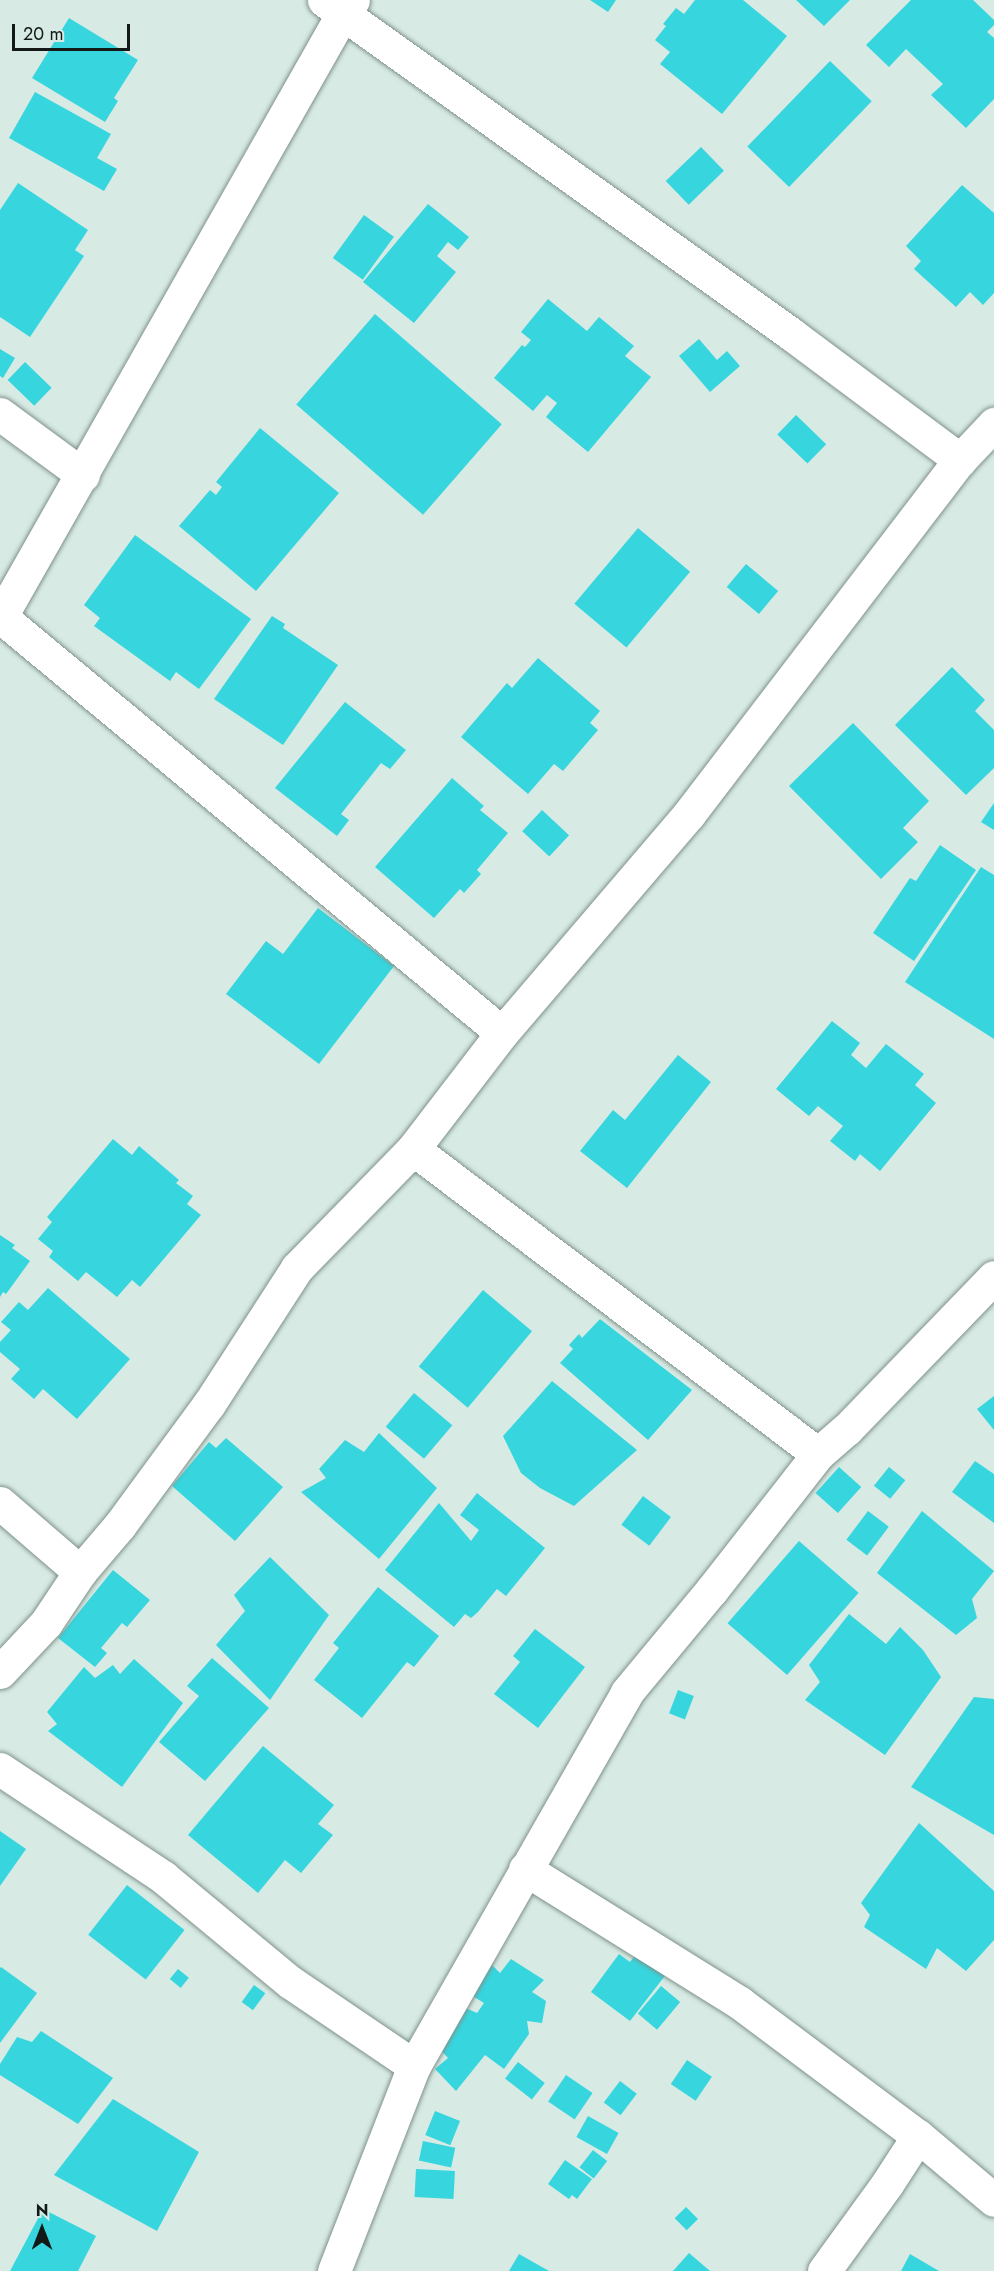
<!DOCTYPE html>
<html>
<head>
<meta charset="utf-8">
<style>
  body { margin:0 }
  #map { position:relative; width:994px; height:2271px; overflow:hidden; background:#d8eae4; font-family:Jost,sans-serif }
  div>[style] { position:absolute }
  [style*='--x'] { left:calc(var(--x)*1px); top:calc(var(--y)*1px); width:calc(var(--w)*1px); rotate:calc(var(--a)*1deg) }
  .building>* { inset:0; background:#37d6de; transform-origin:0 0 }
  .roads { filter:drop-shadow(0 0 2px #7f918b) drop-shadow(0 0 2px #7f918b) }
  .minor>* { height:33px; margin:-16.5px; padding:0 16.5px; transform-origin:16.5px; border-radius:16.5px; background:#fff }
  span { translate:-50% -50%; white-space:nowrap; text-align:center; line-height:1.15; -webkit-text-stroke:4.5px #d8eae4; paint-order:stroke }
  .north { position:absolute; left:12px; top:2199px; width:60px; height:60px; -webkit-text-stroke:4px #d8eae4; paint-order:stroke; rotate:0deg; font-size:16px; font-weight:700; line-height:24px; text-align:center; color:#121917 }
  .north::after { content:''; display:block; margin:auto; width:21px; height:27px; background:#121917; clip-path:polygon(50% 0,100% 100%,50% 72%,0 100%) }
  .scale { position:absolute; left:12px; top:24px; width:118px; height:27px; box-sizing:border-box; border:3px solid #121917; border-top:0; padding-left:8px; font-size:18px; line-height:21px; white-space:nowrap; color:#121917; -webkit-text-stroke:4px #d8eae4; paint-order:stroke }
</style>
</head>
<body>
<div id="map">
  <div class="building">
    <div style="clip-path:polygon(590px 0,616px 0,608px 12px)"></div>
    <div style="clip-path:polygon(695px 0,743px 0,787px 36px,722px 114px,660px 64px,670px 52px,655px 40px,666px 26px,663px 24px,676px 8px,684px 14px)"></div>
    <div style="clip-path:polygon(796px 0,850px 0,824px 26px)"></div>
    <div style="clip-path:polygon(911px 0,973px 0,994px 20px,994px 25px,987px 32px,994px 38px,994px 99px,966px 128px,931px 95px,943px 84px,906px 49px,889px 67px,866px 45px)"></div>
    <div style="clip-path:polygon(69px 18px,138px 60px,114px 98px,118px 101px,105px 122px,32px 78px)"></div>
    <div style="left:830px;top:61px;width:58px;height:119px;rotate:44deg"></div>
    <div style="clip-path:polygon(35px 92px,111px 134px,97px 158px,117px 169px,104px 191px,9px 138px)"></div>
    <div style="left:701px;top:147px;width:33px;height:49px;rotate:46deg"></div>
    <div style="clip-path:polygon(18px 183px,88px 230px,75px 250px,84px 256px,30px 337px,0 317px,0 210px)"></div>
    <div style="clip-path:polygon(962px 185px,994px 213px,994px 293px,983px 305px,970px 292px,956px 307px,914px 269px,921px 261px,906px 246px)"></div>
    <div style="clip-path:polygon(428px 204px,469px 237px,458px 250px,448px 242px,437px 256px,456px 272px,414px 323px,363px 282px)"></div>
    <div style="left:364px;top:215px;width:37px;height:53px;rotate:36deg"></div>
    <div style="clip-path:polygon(548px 299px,587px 331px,599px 317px,634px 346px,625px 356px,651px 377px,588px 452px,546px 417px,557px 403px,547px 395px,533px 411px,494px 378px,522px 345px,525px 347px,531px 340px,521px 332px)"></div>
    <div style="left:375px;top:314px;width:168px;height:120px;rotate:41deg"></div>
    <div style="clip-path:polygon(699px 339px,717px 360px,727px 351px,740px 366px,710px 392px,679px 356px)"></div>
    <div style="clip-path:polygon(0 349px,15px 358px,3px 378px,0 376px)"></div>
    <div style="left:25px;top:362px;width:37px;height:25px;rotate:44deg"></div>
    <div style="left:796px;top:415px;width:42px;height:27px;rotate:44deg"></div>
    <div style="clip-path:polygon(260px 428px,339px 493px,256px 591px,179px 526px,210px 490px,216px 495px,222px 487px,216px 482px)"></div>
    <div style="left:638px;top:528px;width:68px;height:99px;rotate:40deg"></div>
    <div style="clip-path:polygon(135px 535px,251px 619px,199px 689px,176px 672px,170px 681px,94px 626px,100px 618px,84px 605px)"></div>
    <div style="left:746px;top:564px;width:42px;height:30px;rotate:40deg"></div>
    <div style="clip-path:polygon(272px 616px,285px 624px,283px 628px,338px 665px,283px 745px,214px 699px)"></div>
    <div style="clip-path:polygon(538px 658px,600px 711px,590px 723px,598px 730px,563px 771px,554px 764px,528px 794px,461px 737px,507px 683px,512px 688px)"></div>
    <div style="clip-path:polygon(952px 667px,985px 700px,975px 711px,994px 730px,994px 768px,966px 795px,895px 725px)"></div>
    <div style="clip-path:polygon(345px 702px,406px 750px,390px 769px,381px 763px,341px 814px,349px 820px,337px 836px,275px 788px)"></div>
    <div style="clip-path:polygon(853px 723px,929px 801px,903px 828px,918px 842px,881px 879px,789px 786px)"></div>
    <div style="clip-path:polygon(452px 778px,484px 806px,480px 810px,508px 833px,477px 870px,481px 874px,464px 893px,460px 889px,434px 918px,375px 867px)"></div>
    <div style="clip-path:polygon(994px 803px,994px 830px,981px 822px)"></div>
    <div style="left:542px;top:810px;width:37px;height:29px;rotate:43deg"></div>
    <div style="clip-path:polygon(940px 845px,976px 870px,914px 961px,873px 933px,910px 878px,916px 881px)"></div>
    <div style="clip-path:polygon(981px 867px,994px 875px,994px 1039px,905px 982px)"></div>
    <div style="clip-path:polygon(318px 908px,394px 966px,319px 1064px,226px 994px,266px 941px,283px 954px)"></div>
    <div style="clip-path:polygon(832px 1021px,860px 1043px,851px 1055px,866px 1068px,886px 1044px,924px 1074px,915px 1085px,936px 1103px,880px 1171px,860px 1154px,855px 1161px,830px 1141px,843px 1126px,818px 1106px,809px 1116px,776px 1089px)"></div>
    <div style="clip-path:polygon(678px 1055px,711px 1082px,627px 1188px,580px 1151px,613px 1110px,625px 1120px)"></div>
    <div style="clip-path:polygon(113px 1139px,132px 1155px,139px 1146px,179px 1180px,176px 1183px,193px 1196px,187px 1204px,201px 1215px,140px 1287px,132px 1280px,117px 1297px,86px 1272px,78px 1281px,49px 1257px,53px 1251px,38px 1239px,52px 1222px,47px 1217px)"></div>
    <div style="clip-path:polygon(0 1235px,15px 1245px,12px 1248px,30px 1261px,6px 1294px,3px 1292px,0 1297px)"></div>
    <div style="clip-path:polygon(48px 1288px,130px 1359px,77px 1419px,43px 1389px,34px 1399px,11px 1379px,20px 1369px,0 1352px,0 1342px,11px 1330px,1px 1322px,19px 1302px,28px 1310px)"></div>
    <div style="left:483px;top:1290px;width:64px;height:100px;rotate:40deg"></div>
    <div style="clip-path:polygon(600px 1319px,692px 1390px,648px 1440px,560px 1363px,573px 1349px,569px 1345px,579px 1334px,582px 1338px)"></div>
    <div style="clip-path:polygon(552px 1381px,637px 1450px,574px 1506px,540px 1488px,521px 1473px,503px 1436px)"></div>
    <div style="left:414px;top:1393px;width:50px;height:44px;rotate:40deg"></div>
    <div style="clip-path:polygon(994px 1396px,994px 1430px,977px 1409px)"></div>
    <div style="clip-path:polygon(379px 1433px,437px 1488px,379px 1559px,301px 1492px,326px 1478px,319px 1469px,345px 1440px,364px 1452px)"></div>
    <div style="clip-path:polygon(226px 1438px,283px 1487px,235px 1541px,172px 1486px,209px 1442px,216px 1448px)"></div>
    <div style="clip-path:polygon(975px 1461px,994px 1474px,994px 1523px,952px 1492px)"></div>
    <div style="left:839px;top:1467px;width:30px;height:35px;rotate:42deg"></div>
    <div style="left:889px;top:1467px;width:21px;height:24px;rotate:39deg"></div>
    <div style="clip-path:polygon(477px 1493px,545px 1548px,506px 1596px,497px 1589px,478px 1612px,471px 1618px,465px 1614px,454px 1627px,385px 1570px,439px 1503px,471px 1541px,479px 1530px,460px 1515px)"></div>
    <div style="left:643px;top:1496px;width:35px;height:36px;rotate:37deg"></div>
    <div style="left:868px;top:1511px;width:26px;height:36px;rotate:37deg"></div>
    <div style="clip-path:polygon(922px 1511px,994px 1571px,972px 1599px,977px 1618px,956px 1635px,877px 1573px)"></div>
    <div style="left:799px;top:1541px;width:79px;height:109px;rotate:41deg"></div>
    <div style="clip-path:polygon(270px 1557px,329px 1615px,270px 1700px,216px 1645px,245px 1611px,234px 1595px)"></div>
    <div style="clip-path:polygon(113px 1570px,150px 1600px,127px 1627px,122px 1623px,101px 1648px,107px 1653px,95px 1667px,58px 1638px)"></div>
    <div style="clip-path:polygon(378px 1587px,439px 1636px,414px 1667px,407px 1662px,362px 1718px,314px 1680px,339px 1648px,333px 1643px)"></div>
    <div style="clip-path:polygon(849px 1614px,886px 1644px,900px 1627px,923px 1650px,941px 1677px,885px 1755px,805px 1700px,820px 1682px,809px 1665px)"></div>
    <div style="clip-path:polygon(535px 1629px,585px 1667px,538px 1728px,494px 1694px,520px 1662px,513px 1656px)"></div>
    <div style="clip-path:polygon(212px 1658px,269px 1708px,205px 1781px,159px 1742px,199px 1696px,187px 1686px)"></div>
    <div style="clip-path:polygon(134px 1659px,183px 1703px,122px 1787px,48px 1731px,57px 1724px,47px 1712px,84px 1667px,95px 1678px,113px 1665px,120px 1674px)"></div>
    <div style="left:678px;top:1690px;width:17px;height:25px;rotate:21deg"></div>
    <div style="clip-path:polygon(974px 1697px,994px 1699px,994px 1835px,911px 1787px)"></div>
    <div style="clip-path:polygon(263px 1746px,334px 1805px,318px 1824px,333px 1835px,301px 1873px,285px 1860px,258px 1893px,188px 1835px)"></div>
    <div style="clip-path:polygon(919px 1823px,994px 1891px,994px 1940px,966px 1971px,937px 1948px,926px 1969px,864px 1927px,870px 1915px,861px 1903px)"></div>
    <div style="clip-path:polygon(0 1831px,26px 1849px,0 1886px)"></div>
    <div style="left:127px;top:1885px;width:73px;height:63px;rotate:38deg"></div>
    <div style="clip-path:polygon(642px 1946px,671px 1968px,630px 2021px,591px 1992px,619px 1954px,630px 1962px)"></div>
    <div style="clip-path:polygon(511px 1959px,544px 1980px,532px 1992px,546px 2001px,542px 2023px,527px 2021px,529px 2034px,504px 2069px,485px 2055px,456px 2091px,435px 2069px,448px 2058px,435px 2044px,463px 2007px,477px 2013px,484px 2003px,471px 1995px,492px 1965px,500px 1973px)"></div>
    <div style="clip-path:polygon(1px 1967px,37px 1993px,0 2043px,0 1968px)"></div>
    <div style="left:178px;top:1969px;width:14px;height:13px;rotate:39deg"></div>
    <div style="left:254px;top:1985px;width:14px;height:21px;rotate:36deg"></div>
    <div style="left:661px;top:1986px;width:25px;height:36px;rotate:40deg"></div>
    <div style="clip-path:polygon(41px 2031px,113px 2078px,78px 2124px,0 2075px,0 2064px,17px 2037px,32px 2042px)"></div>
    <div style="left:687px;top:2060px;width:30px;height:29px;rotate:34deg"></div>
    <div style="left:518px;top:2062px;width:34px;height:21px;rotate:38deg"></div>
    <div style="left:566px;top:2075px;width:32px;height:32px;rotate:34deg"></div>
    <div style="left:620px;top:2081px;width:21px;height:27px;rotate:37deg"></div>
    <div style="clip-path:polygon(113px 2099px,199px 2152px,157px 2231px,54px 2175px)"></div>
    <div style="left:435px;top:2111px;width:27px;height:26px;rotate:22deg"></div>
    <div style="left:588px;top:2116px;width:35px;height:24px;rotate:29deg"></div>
    <div style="left:423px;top:2141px;width:33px;height:20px;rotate:12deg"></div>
    <div style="left:593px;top:2150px;width:18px;height:22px;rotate:38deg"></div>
    <div style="clip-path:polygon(565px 2160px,592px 2179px,577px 2199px,572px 2195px,569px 2199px,548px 2184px)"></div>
    <div style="left:416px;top:2169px;width:39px;height:28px;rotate:3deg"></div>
    <div style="left:686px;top:2207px;width:17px;height:16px;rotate:45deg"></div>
    <div style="clip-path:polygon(43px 2209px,96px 2236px,78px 2271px,10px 2271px)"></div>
    <div style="clip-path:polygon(689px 2253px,710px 2271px,673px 2271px)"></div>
    <div style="clip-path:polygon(519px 2254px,549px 2271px,509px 2271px)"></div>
    <div style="clip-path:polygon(910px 2254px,939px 2271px,901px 2271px)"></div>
  </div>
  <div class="roads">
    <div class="minor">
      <div style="--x:324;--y:0;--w:574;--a:35.57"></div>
      <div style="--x:791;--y:334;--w:211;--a:36.7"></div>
      <div style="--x:0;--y:414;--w:103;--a:36.3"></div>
      <div style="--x:1;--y:617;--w:651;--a:39.7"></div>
      <div style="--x:0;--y:618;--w:695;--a:-60.45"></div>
      <div style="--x:343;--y:13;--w:16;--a:-52"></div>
      <div style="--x:413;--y:1149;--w:507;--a:36.98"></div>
      <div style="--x:0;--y:1503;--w:106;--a:40.8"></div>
      <div style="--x:0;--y:1672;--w:67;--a:-46.8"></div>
      <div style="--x:46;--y:1623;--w:61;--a:-56.3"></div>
      <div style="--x:80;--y:1572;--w:62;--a:-49.6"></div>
      <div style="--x:120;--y:1525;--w:150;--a:-53.7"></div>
      <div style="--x:209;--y:1404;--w:162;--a:-57.1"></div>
      <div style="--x:297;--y:1268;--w:166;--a:-45.7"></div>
      <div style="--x:413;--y:1149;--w:146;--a:-52.5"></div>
      <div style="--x:502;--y:1033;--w:288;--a:-49.5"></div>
      <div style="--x:689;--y:814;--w:446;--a:-52.6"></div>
      <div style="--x:960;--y:460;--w:50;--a:-46.6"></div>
      <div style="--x:0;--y:1769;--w:196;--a:33.5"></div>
      <div style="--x:163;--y:1877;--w:165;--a:39.6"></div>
      <div style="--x:290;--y:1982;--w:150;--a:34.1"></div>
      <div style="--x:525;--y:1869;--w:253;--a:31.9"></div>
      <div style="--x:740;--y:2003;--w:222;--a:36.8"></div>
      <div style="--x:918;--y:2136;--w:99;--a:40.1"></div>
      <div style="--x:334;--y:2271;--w:220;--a:-68.7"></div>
      <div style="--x:414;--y:2066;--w:430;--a:-60.3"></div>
      <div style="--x:627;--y:1692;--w:131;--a:-50.3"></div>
      <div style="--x:711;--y:1591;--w:174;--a:-52"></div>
      <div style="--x:818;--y:1454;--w:38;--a:-41"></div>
      <div style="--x:847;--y:1429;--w:211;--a:-46"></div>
      <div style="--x:824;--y:2271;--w:107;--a:-54.1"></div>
      <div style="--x:887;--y:2184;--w:57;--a:-57.1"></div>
    </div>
  </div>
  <div class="north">N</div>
  <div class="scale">20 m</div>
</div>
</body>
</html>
